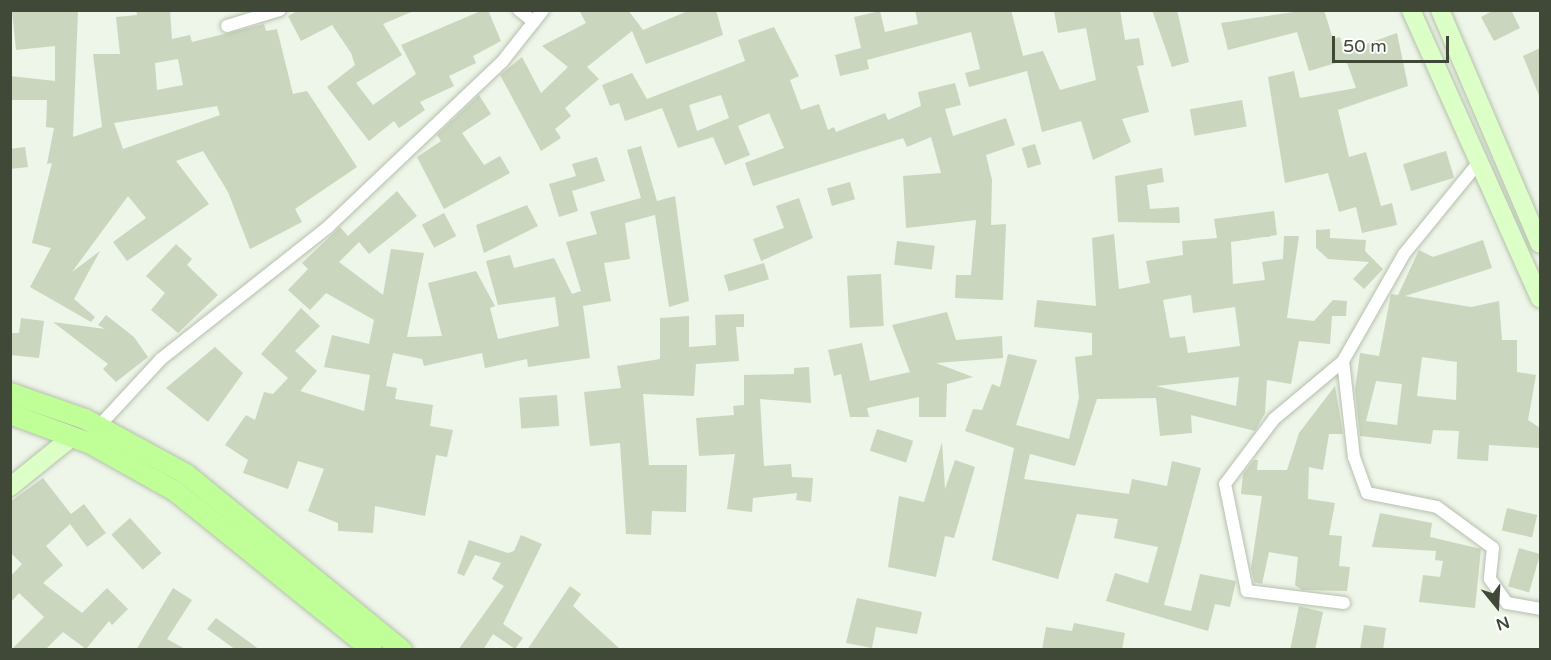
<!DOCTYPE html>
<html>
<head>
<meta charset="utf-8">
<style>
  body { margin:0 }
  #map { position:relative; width:1551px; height:660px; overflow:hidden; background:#eef5e9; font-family:"Varela Round",sans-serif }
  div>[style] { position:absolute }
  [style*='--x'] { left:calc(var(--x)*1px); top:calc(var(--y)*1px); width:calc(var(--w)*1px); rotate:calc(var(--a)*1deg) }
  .building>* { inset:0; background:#cad6be; transform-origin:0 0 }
  .roads { filter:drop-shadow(0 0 2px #b5c0ab) drop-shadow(0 0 2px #b5c0ab) }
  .street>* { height:12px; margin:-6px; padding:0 6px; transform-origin:6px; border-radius:6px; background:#fff }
  .secondary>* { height:18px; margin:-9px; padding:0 9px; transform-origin:9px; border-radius:9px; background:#dcffc8 }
  .primary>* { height:20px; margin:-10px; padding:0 10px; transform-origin:10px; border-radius:10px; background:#c0ff97 }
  span { translate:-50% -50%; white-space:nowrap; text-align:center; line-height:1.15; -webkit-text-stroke:4.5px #fff; paint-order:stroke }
  .frame { position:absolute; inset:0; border:12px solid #404837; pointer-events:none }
  .north { position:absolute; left:1467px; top:576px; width:60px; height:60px; -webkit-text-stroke:4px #fff; paint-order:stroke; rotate:162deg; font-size:16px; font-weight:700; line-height:24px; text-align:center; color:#404837 }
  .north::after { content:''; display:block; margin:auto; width:21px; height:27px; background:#404837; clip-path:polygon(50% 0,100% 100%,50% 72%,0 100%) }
  .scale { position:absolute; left:1332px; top:36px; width:117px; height:27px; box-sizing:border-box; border:3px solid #404837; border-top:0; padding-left:8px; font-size:18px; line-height:21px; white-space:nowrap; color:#404837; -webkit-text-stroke:4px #fff; paint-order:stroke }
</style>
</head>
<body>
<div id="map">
  <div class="building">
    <div style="clip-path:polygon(evenodd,78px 10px,73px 137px,102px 127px,93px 54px,120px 54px,116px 17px,137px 15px,136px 10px,170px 10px,172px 39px,190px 35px,192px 42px,264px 24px,266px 31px,277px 29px,293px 94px,307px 91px,357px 167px,295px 209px,302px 222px,250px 249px,228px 192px,203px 151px,176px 161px,209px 204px,127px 261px,113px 242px,146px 218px,128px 196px,72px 272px,100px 251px,74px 299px,95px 317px,91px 322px,30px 287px,51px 248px,32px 243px,52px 163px,47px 164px,54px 128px,46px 127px,47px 100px,10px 100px,10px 76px,55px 81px,55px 46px,16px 50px,12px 12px,78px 10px,178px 59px,183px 85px,157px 90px,155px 63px,178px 59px,78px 10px,217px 106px,220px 115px,123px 149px,114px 123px,217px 106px)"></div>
    <div style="clip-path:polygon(299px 10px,416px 10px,383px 24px,402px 55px,356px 83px,373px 105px,416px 74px,401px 45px,483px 10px,488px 10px,501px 41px,473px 56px,476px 63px,449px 76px,454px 86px,420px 102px,425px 110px,399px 128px,394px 121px,369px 141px,327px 87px,355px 65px,351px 53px,332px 25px,301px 41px,288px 16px)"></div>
    <div style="clip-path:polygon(579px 10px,628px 10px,643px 30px,690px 10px,716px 10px,723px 35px,646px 64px,632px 31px,587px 67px,599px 79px,565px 108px,571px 116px,555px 129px,561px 138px,541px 151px,500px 75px,522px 57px,541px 93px,568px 67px,542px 46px,586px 23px)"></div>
    <div style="clip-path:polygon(915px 10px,1011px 10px,1023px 56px,1043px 51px,1060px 90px,1096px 80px,1086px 28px,1058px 33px,1054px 11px,1120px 10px,1125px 40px,1139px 38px,1144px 65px,1137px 66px,1149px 112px,1122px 119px,1131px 142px,1093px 160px,1081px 121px,1042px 132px,1027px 71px,969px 87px,965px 73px,980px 69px,971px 32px,867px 60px,869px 69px,840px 76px,835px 55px,861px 48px,854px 17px,880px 11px,885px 32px,918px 24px)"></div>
    <div style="clip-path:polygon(1152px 10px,1177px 10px,1189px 62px,1172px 67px)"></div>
    <div style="clip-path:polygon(1307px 10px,1324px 10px,1333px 39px,1340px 37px,1344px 52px,1397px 33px,1408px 86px,1338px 110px,1349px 157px,1366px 152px,1381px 206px,1392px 203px,1397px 225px,1362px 233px,1356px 207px,1339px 212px,1328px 173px,1285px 183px,1268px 77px,1294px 71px,1300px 98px,1356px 88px,1346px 60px,1309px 71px,1297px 32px,1228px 50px,1221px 23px)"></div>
    <div style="clip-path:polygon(1494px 10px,1511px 10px,1520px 28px,1494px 41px,1481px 17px)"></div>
    <div style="clip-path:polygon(evenodd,774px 27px,799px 76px,790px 80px,801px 110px,819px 104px,828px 130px,834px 127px,836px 132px,885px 113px,888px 120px,921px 106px,918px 92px,955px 83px,961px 105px,945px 109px,953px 136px,1006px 118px,1015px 145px,986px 155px,992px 180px,991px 225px,1006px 224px,1003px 300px,955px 298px,956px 275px,971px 275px,976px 220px,906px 228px,903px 176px,941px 173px,931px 137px,907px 147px,903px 138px,753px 186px,745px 163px,784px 148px,769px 113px,738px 126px,750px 155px,725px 165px,713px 137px,678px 148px,662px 108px,625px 121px,619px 103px,610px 106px,602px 85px,632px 73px,647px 99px,745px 61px,738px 40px,774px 27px,721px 95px,729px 118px,697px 131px,689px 105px,721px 95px)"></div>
    <div style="clip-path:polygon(1540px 48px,1540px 98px,1523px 56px)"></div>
    <div style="clip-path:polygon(479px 95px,491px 114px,462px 133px,484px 165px,500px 156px,510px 173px,444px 209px,417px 157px,441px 141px,437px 135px)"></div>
    <div style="left:1242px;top:100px;width:27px;height:53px;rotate:80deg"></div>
    <div style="left:1035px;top:144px;width:21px;height:14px;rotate:73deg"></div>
    <div style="clip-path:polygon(641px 146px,657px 201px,675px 196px,689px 301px,669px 307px,655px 215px,625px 223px,630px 259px,604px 263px,611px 301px,583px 306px,590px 358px,528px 367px,527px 359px,485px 368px,482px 353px,424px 366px,422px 359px,393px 353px,386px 386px,397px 388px,395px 399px,433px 405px,430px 426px,453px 430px,447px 457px,436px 455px,425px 516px,375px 506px,373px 533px,338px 531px,338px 523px,308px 511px,324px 469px,298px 461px,288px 489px,243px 473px,248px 460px,225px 445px,246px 415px,255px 420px,264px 392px,273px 394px,288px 378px,261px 354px,301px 308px,320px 326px,295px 351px,317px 371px,300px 391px,364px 411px,370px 375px,324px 367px,332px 335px,369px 344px,374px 320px,326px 293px,310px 310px,288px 290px,308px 269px,302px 263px,340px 227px,348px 236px,397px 191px,417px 216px,369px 254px,359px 242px,339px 262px,383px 295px,391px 249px,424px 253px,407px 337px,442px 336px,428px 283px,476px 271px,495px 306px,490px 308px,498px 339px,559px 326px,555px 297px,498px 305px,486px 261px,510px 255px,514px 268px,554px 258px,572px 294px,581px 291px,566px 242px,597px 234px,590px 212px,641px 198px,627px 150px)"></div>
    <div style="clip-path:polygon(25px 147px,28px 167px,10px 169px,10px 149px)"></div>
    <div style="left:1446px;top:151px;width:28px;height:45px;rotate:73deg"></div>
    <div style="clip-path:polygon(597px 157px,605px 181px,572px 191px,578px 211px,559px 217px,549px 184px,576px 176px,572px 164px)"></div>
    <div style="clip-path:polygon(1162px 168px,1164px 182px,1147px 185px,1150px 209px,1179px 207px,1180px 223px,1118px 222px,1115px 176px)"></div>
    <div style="left:850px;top:182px;width:18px;height:24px;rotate:74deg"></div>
    <div style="clip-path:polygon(799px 198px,813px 238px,761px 261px,753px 239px,784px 228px,776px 206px)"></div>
    <div style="clip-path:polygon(527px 205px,538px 226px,484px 253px,476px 225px)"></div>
    <div style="clip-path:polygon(evenodd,1274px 211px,1277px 235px,1231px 242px,1233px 284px,1265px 280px,1262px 262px,1283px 259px,1284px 236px,1299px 236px,1287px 318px,1314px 321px,1333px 300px,1347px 301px,1346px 316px,1332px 316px,1330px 344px,1299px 341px,1291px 384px,1267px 380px,1265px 413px,1255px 431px,1191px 415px,1192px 433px,1160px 436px,1156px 398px,1097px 399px,1075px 466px,1030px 454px,1024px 479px,1129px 494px,1132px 479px,1167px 486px,1172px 461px,1201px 468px,1164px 605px,1191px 611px,1200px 574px,1236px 581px,1230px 607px,1215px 604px,1208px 631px,1106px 601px,1115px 573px,1148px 583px,1158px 547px,1114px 538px,1118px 519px,1077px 514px,1058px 579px,992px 560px,1014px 448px,965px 431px,973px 409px,982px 410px,992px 384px,1000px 387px,1008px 354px,1037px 360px,1016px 425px,1069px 439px,1079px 398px,1075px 357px,1092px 355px,1092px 333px,1034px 327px,1037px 300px,1096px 306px,1092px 238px,1114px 234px,1119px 289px,1150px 283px,1146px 261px,1183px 255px,1182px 241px,1217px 238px,1214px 219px,1274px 211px,1191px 295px,1193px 313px,1235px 307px,1240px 346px,1188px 353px,1185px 336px,1170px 338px,1163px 300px,1191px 295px,1274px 211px,1239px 377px,1236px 406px,1156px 386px,1239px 377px)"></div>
    <div style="left:444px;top:213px;width:26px;height:25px;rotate:62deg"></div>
    <div style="clip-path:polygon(1330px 229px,1330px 238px,1366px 240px,1365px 251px,1383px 269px,1364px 289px,1353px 279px,1369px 262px,1328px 259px,1316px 248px,1316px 230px)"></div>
    <div style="clip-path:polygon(evenodd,1483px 240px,1492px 268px,1405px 296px,1471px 307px,1499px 301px,1502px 340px,1517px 340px,1517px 372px,1536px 375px,1528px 420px,1540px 428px,1540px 448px,1489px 445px,1488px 461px,1457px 459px,1459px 431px,1433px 430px,1431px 444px,1360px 436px,1355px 390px,1360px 353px,1379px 356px,1391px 294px,1398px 295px,1419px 250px,1433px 257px,1483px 240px,1422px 357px,1457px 362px,1456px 400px,1417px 396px,1422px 357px,1483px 240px,1376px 381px,1402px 384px,1397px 425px,1366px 421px,1376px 381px)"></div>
    <div style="left:897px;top:241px;width:38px;height:24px;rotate:7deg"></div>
    <div style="clip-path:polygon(176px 244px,192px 259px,187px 265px,218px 295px,178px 333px,151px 310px,165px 293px,146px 276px)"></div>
    <div style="left:764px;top:263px;width:17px;height:42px;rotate:73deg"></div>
    <div style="left:881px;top:274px;width:52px;height:34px;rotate:87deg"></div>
    <div style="clip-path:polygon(947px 312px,956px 340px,1002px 336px,1003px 358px,936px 363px,973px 377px,947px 384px,946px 417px,919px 417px,919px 397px,867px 408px,869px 417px,850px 417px,841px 374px,834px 376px,828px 350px,862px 343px,870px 381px,910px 372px,892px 325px)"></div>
    <div style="clip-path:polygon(744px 314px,744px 327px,736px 327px,739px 361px,696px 364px,694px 396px,643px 394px,649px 465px,687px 465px,686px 512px,652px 511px,651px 535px,626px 534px,620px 443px,590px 446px,584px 392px,621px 388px,617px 366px,660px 359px,660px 318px,689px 316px,689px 347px,716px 345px,715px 315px)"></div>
    <div style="clip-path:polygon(106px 315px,134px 337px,148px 357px,116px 382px,103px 369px,108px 364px,53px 322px,105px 329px,98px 325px)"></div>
    <div style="clip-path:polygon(21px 318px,44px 321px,39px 358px,10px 355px,10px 333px,19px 333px)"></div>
    <div style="clip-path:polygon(215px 347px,243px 373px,208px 422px,166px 388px)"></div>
    <div style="clip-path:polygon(809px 367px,811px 403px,760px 399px,764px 466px,791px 464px,792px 477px,813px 478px,811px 502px,796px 500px,797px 493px,753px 498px,752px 512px,727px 509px,735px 454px,699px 456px,696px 418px,734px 415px,733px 406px,744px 405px,744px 375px,794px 374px,794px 368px)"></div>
    <div style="clip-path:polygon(1335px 386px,1343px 434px,1329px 434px,1323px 470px,1309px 467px,1308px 499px,1335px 503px,1329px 535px,1342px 536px,1339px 566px,1350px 567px,1347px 591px,1302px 590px,1295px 585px,1298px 557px,1269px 552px,1262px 584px,1254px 582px,1251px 568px,1262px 496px,1241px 494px,1243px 474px,1254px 460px,1258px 460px,1257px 470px,1287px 470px,1299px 433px)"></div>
    <div style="left:557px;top:395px;width:31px;height:38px;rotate:86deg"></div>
    <div style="left:877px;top:429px;width:38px;height:23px;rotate:18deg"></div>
    <div style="clip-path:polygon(942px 442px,945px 489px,955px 460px,975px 467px,954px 538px,945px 536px,936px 577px,888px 567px,899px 496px,924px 502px)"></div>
    <div style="clip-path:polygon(43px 478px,71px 514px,84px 504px,106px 533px,87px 547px,70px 524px,46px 546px,63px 565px,43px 583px,82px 613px,107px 588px,128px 609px,112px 625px,109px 621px,86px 649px,63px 632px,45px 650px,11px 650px,44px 617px,19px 593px,10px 603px,10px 577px,22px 564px,10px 552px,10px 502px)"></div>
    <div style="left:1507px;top:508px;width:31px;height:23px;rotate:13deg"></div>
    <div style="clip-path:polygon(1380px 513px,1432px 523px,1430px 537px,1481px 549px,1475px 608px,1419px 602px,1423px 575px,1440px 577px,1443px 561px,1435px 560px,1436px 551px,1372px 547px)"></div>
    <div style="left:130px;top:518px;width:47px;height:25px;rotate:48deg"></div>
    <div style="clip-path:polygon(521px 535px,542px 544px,503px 624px,523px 638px,515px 649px,493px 634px,483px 650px,458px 650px,504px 586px,492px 579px,501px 563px,475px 555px,464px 576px,457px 573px,469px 540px,508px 553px,514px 551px)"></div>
    <div style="left:1519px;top:548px;width:22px;height:40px;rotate:16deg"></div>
    <div style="clip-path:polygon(570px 586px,581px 594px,573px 606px,621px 650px,527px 650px)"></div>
    <div style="clip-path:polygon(173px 588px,192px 600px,167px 639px,187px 650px,136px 650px)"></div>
    <div style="clip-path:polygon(857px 598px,922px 612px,917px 634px,876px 627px,872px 648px,846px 643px)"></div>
    <div style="clip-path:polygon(1299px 606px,1323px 612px,1315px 650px,1290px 650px)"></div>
    <div style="clip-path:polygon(216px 618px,260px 650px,236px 650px,207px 629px)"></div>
    <div style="clip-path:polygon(1074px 623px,1125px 633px,1122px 650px,1042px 650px,1046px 627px,1072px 631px)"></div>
    <div style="clip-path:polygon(1364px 625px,1386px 628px,1383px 650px,1360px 650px)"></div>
  </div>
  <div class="roads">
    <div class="street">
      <div style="--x:519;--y:10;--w:19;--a:39"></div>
      <div style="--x:227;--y:26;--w:55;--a:-16.8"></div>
      <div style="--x:1343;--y:361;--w:97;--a:83.5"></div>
      <div style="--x:1354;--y:457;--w:38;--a:70"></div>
      <div style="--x:1367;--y:493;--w:71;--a:11.3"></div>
      <div style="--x:1437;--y:507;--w:69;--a:36.2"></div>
      <div style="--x:1493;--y:548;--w:31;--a:96"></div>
      <div style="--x:1490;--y:579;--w:29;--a:55"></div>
      <div style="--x:1507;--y:603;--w:34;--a:10"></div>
      <div style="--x:99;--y:426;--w:91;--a:-47.2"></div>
      <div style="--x:161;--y:359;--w:213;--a:-38.3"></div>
      <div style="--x:328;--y:227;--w:240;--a:-43.5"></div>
      <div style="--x:502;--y:62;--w:66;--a:-51.7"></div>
      <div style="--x:1344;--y:603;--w:98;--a:-172.9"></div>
      <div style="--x:1247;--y:591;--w:109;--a:-101.6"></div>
      <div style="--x:1225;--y:484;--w:81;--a:-53"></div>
      <div style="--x:1274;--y:419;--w:90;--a:-40"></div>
      <div style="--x:1343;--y:361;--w:123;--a:-60.3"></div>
      <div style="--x:1404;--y:254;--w:119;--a:-50.8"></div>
    </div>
    <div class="secondary">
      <div style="--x:1411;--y:10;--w:316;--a:65.9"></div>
      <div style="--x:1440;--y:10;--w:254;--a:66.9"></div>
      <div style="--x:10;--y:487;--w:80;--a:-38.9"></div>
    </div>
    <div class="primary">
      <div style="--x:10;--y:393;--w:79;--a:19.1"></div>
      <div style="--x:85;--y:419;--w:115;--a:28.6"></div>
      <div style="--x:186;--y:474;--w:279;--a:39.2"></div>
      <div style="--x:10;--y:414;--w:84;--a:20.2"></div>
      <div style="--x:89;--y:443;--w:98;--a:29.2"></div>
      <div style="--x:175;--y:491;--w:253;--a:38.9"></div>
    </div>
  </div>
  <div class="frame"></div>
  <div class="north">N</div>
  <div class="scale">50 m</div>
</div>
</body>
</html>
